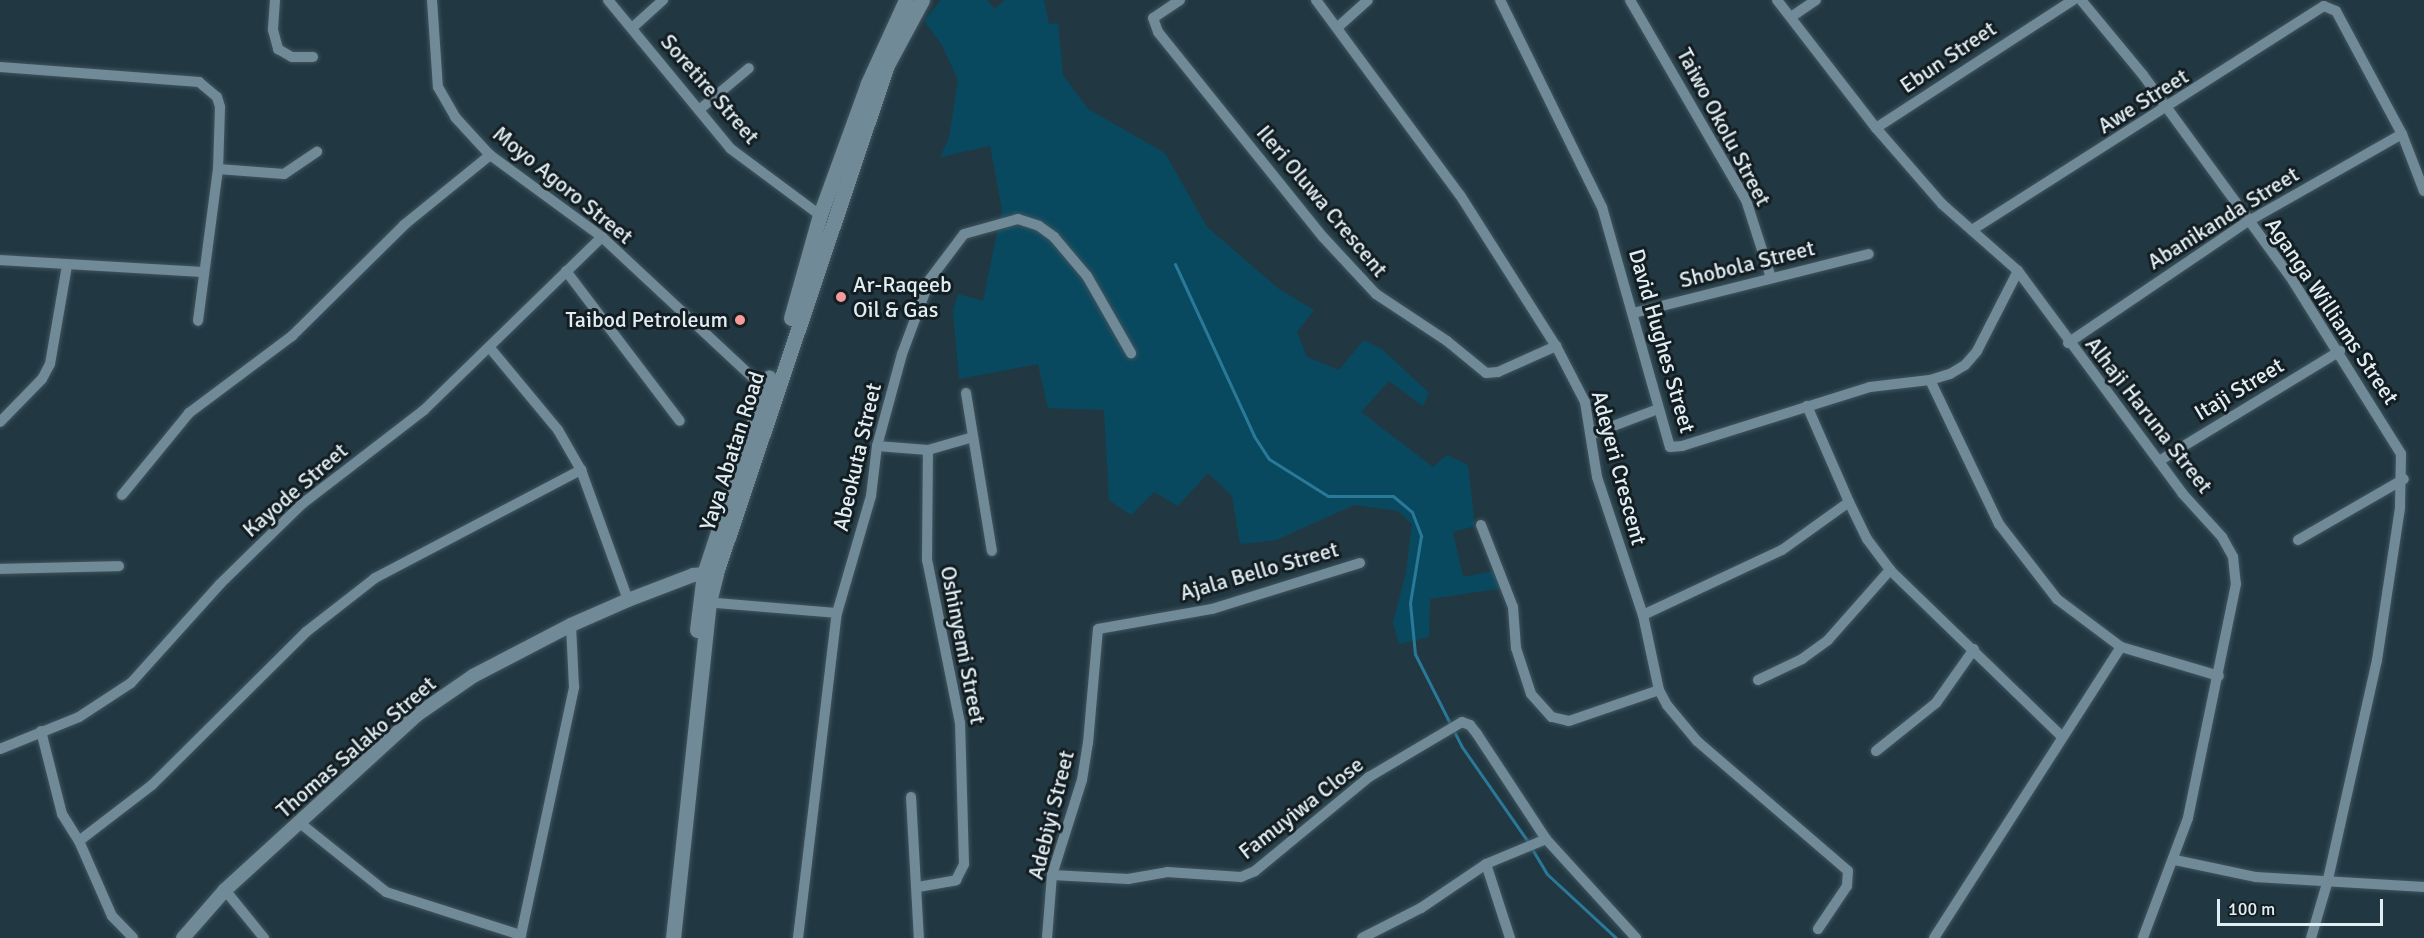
<!DOCTYPE html>
<html>
<head>
<meta charset="utf-8">
<style>
  body { margin:0 }
  #map { position:relative; width:2424px; height:938px; overflow:hidden; background:#213842; font-family:Signika,sans-serif }
  div>[style] { position:absolute }
  [style*='--x'] { left:calc(var(--x)*1px); top:calc(var(--y)*1px); width:calc(var(--w)*1px); rotate:calc(var(--a)*1deg) }
  .green>* { inset:0; background:#09495f }
  .stream>* { height:3px; margin:-1.5px; padding:0 1.5px; transform-origin:1.5px; border-radius:1.5px; background:#2a7999 }
  .roads { filter:drop-shadow(0 0 2px #40555e) drop-shadow(0 0 2px #40555e) }
  .minor>* { height:10px; margin:-5px; padding:0 5px; transform-origin:5px; border-radius:5px; background:#718a97 }
  .tertiary>* { height:14px; margin:-7px; padding:0 7px; transform-origin:7px; border-radius:7px; background:#718a97 }
  .secondary>* { height:15px; margin:-7.5px; padding:0 7.5px; transform-origin:7.5px; border-radius:7.5px; background:#718a97 }
  .dots>* { width:16px; height:16px; translate:-50% -50%; box-sizing:border-box; border:3px solid #141e22; border-radius:50% }
  span { translate:-50% -50%; white-space:nowrap; text-align:center; line-height:1.15; -webkit-text-stroke:6px #141e22; paint-order:stroke }
  .street-label { font-size:22px; color:#e0eef4 }
  .poi-label { font-size:22px; color:#e0eef4 }
  .left { translate:0 -50%; text-align:left }
  .right { translate:-100% -50%; text-align:right }
  .scale { position:absolute; left:2217px; top:899px; width:166px; height:27px; box-sizing:border-box; border:3px solid #e0eef4; border-top:0; padding-left:8px; font-size:18px; line-height:21px; white-space:nowrap; color:#e0eef4; -webkit-text-stroke:4px #141e22; paint-order:stroke }
</style>
</head>
<body>
<div id="map">
  <div class="green">
    <div style="clip-path:polygon(941px 0,987px 0,995px 9px,1005px 0,1044px 0,1049px 24px,1058px 23px,1063px 75px,1088px 109px,1165px 153px,1207px 227px,1279px 289px,1314px 310px,1297px 332px,1307px 357px,1339px 370px,1364px 340px,1383px 350px,1429px 393px,1423px 406px,1389px 381px,1361px 412px,1433px 467px,1447px 455px,1468px 465px,1475px 526px,1453px 532px,1463px 577px,1500px 570px,1504px 588px,1430px 599px,1429px 637px,1399px 644px,1393px 622px,1406px 573px,1412px 524px,1398px 511px,1354px 505px,1276px 540px,1240px 544px,1232px 496px,1208px 473px,1178px 506px,1154px 492px,1131px 515px,1109px 500px,1104px 410px,1048px 408px,1038px 364px,959px 379px,953px 312px,958px 294px,983px 301px,1002px 209px,990px 146px,940px 157px,949px 138px,958px 80px,942px 45px,924px 21px)"></div>
  </div>
  <div class="stream">
    <div style="--x:1175;--y:264;--w:189;--a:65.3"></div>
    <div style="--x:1254;--y:436;--w:27;--a:57"></div>
    <div style="--x:1269;--y:459;--w:70;--a:32.1"></div>
    <div style="--x:1328;--y:496;--w:65;--a:0"></div>
    <div style="--x:1393;--y:496;--w:25;--a:40"></div>
    <div style="--x:1412;--y:512;--w:26;--a:69"></div>
    <div style="--x:1421;--y:536;--w:68;--a:99.3"></div>
    <div style="--x:1410;--y:603;--w:51;--a:84.4"></div>
    <div style="--x:1415;--y:654;--w:104;--a:63.2"></div>
    <div style="--x:1462;--y:747;--w:117;--a:55.1"></div>
    <div style="--x:1532;--y:849;--w:29;--a:59"></div>
    <div style="--x:1547;--y:874;--w:94;--a:42.8"></div>
  </div>
  <div class="roads">
    <div class="minor">
      <div style="--x:275;--y:0;--w:30;--a:94"></div>
      <div style="--x:273;--y:30;--w:20;--a:75"></div>
      <div style="--x:278;--y:49;--w:16;--a:30"></div>
      <div style="--x:292;--y:57;--w:21;--a:0"></div>
      <div style="--x:432;--y:0;--w:87;--a:86.1"></div>
      <div style="--x:438;--y:87;--w:34;--a:60"></div>
      <div style="--x:455;--y:117;--w:52;--a:47.4"></div>
      <div style="--x:490;--y:155;--w:139;--a:36.2"></div>
      <div style="--x:602;--y:237;--w:223;--a:43"></div>
      <div style="--x:608;--y:0;--w:193;--a:50.5"></div>
      <div style="--x:731;--y:149;--w:111;--a:36.6"></div>
      <div style="--x:1180;--y:0;--w:32;--a:146"></div>
      <div style="--x:1153;--y:18;--w:15;--a:70"></div>
      <div style="--x:1158;--y:32;--w:263;--a:51.2"></div>
      <div style="--x:1323;--y:237;--w:78;--a:47.1"></div>
      <div style="--x:1376;--y:294;--w:85;--a:33.5"></div>
      <div style="--x:1447;--y:341;--w:50;--a:39.4"></div>
      <div style="--x:1486;--y:373;--w:12;--a:-5"></div>
      <div style="--x:1498;--y:372;--w:64;--a:-24.1"></div>
      <div style="--x:1316;--y:0;--w:242;--a:53.6"></div>
      <div style="--x:1460;--y:195;--w:179;--a:57.6"></div>
      <div style="--x:1556;--y:346;--w:63;--a:62.6"></div>
      <div style="--x:1585;--y:402;--w:76;--a:80.9"></div>
      <div style="--x:1597;--y:477;--w:145;--a:71.6"></div>
      <div style="--x:1643;--y:615;--w:77;--a:78"></div>
      <div style="--x:1659;--y:690;--w:17;--a:62"></div>
      <div style="--x:1667;--y:705;--w:47;--a:50.2"></div>
      <div style="--x:1697;--y:741;--w:199;--a:40.7"></div>
      <div style="--x:1848;--y:871;--w:15;--a:94"></div>
      <div style="--x:1847;--y:886;--w:52;--a:124"></div>
      <div style="--x:1500;--y:0;--w:231;--a:63.8"></div>
      <div style="--x:1602;--y:207;--w:249;--a:74.2"></div>
      <div style="--x:1670;--y:447;--w:12;--a:-5"></div>
      <div style="--x:1682;--y:446;--w:197;--a:-17.4"></div>
      <div style="--x:1870;--y:387;--w:60;--a:-6.7"></div>
      <div style="--x:1930;--y:380;--w:21;--a:-17"></div>
      <div style="--x:1950;--y:374;--w:17;--a:-31"></div>
      <div style="--x:1965;--y:365;--w:18;--a:-49"></div>
      <div style="--x:1977;--y:351;--w:90;--a:-62.9"></div>
      <div style="--x:1630;--y:0;--w:231;--a:59.9"></div>
      <div style="--x:1746;--y:200;--w:82;--a:72.2"></div>
      <div style="--x:1777;--y:0;--w:162;--a:52.3"></div>
      <div style="--x:1876;--y:128;--w:101;--a:49"></div>
      <div style="--x:1942;--y:204;--w:101;--a:41.4"></div>
      <div style="--x:2018;--y:271;--w:276;--a:53.5"></div>
      <div style="--x:2182;--y:493;--w:59;--a:47.7"></div>
      <div style="--x:2222;--y:537;--w:23;--a:61"></div>
      <div style="--x:2233;--y:557;--w:27;--a:84"></div>
      <div style="--x:2236;--y:584;--w:239;--a:101.6"></div>
      <div style="--x:2188;--y:818;--w:128;--a:110.6"></div>
      <div style="--x:2081;--y:0;--w:97;--a:50.4"></div>
      <div style="--x:2143;--y:75;--w:255;--a:53.9"></div>
      <div style="--x:2293;--y:281;--w:204;--a:58"></div>
      <div style="--x:2401;--y:454;--w:54;--a:91.1"></div>
      <div style="--x:2400;--y:508;--w:154;--a:98.6"></div>
      <div style="--x:2377;--y:660;--w:225;--a:102.6"></div>
      <div style="--x:2328;--y:880;--w:60;--a:106.3"></div>
      <div style="--x:1791;--y:17;--w:30;--a:-34"></div>
      <div style="--x:1338;--y:27;--w:40;--a:-42"></div>
      <div style="--x:632;--y:28;--w:42;--a:-42.1"></div>
      <div style="--x:0;--y:67;--w:200;--a:4.3"></div>
      <div style="--x:199;--y:82;--w:23;--a:40"></div>
      <div style="--x:217;--y:97;--w:10;--a:73"></div>
      <div style="--x:220;--y:107;--w:62;--a:91.8"></div>
      <div style="--x:218;--y:169;--w:153;--a:97.5"></div>
      <div style="--x:699;--y:110;--w:65;--a:-40"></div>
      <div style="--x:1876;--y:128;--w:235;--a:-33"></div>
      <div style="--x:218;--y:169;--w:66;--a:4.3"></div>
      <div style="--x:284;--y:174;--w:40;--a:-34"></div>
      <div style="--x:1972;--y:230;--w:417;--a:-32.5"></div>
      <div style="--x:2324;--y:6;--w:13;--a:23"></div>
      <div style="--x:2336;--y:11;--w:140;--a:61.8"></div>
      <div style="--x:2402;--y:134;--w:61;--a:68.9"></div>
      <div style="--x:0;--y:260;--w:202;--a:3.4"></div>
      <div style="--x:566;--y:271;--w:188;--a:52.8"></div>
      <div style="--x:1634;--y:313;--w:242;--a:-14.1"></div>
      <div style="--x:2068;--y:343;--w:216;--a:-34.1"></div>
      <div style="--x:2247;--y:222;--w:178;--a:-29.6"></div>
      <div style="--x:490;--y:348;--w:107;--a:50.3"></div>
      <div style="--x:558;--y:430;--w:46;--a:60.1"></div>
      <div style="--x:581;--y:470;--w:138;--a:70.1"></div>
      <div style="--x:1930;--y:380;--w:160;--a:64.4"></div>
      <div style="--x:1999;--y:524;--w:95;--a:52.3"></div>
      <div style="--x:2057;--y:599;--w:80;--a:36.9"></div>
      <div style="--x:2121;--y:647;--w:102;--a:16.5"></div>
      <div style="--x:966;--y:393;--w:160;--a:80.7"></div>
      <div style="--x:0;--y:422;--w:60;--a:-45.7"></div>
      <div style="--x:42;--y:379;--w:17;--a:-62"></div>
      <div style="--x:50;--y:364;--w:99;--a:-80.2"></div>
      <div style="--x:1592;--y:434;--w:71;--a:-20.7"></div>
      <div style="--x:877;--y:446;--w:51;--a:4.5"></div>
      <div style="--x:928;--y:450;--w:47;--a:-16.1"></div>
      <div style="--x:2159;--y:461;--w:212;--a:-31.3"></div>
      <div style="--x:122;--y:495;--w:106;--a:-50.7"></div>
      <div style="--x:189;--y:413;--w:129;--a:-36.8"></div>
      <div style="--x:292;--y:336;--w:158;--a:-44.7"></div>
      <div style="--x:404;--y:225;--w:111;--a:-39.1"></div>
      <div style="--x:1849;--y:502;--w:41;--a:64.1"></div>
      <div style="--x:1867;--y:539;--w:39;--a:53"></div>
      <div style="--x:1890;--y:570;--w:238;--a:44.1"></div>
      <div style="--x:1481;--y:525;--w:88;--a:68.7"></div>
      <div style="--x:1513;--y:607;--w:41;--a:85.8"></div>
      <div style="--x:1516;--y:648;--w:48;--a:71.9"></div>
      <div style="--x:1531;--y:694;--w:31;--a:48"></div>
      <div style="--x:1552;--y:717;--w:17;--a:13"></div>
      <div style="--x:1569;--y:721;--w:95;--a:-19"></div>
      <div style="--x:2298;--y:540;--w:122;--a:-29.9"></div>
      <div style="--x:0;--y:569;--w:119;--a:-1.4"></div>
      <div style="--x:703;--y:602;--w:134;--a:4.7"></div>
      <div style="--x:1643;--y:615;--w:153;--a:-25.1"></div>
      <div style="--x:1782;--y:550;--w:82;--a:-35.6"></div>
      <div style="--x:1849;--y:502;--w:105;--a:-113.6"></div>
      <div style="--x:1758;--y:680;--w:49;--a:-25.5"></div>
      <div style="--x:1802;--y:659;--w:32;--a:-36"></div>
      <div style="--x:1828;--y:640;--w:94;--a:-48.5"></div>
      <div style="--x:41;--y:731;--w:86;--a:75.8"></div>
      <div style="--x:62;--y:814;--w:32;--a:58"></div>
      <div style="--x:79;--y:841;--w:82;--a:66.3"></div>
      <div style="--x:112;--y:916;--w:30;--a:46"></div>
      <div style="--x:0;--y:749;--w:85;--a:-22.1"></div>
      <div style="--x:79;--y:717;--w:62;--a:-33.2"></div>
      <div style="--x:131;--y:683;--w:133;--a:-48"></div>
      <div style="--x:220;--y:584;--w:115;--a:-44.3"></div>
      <div style="--x:302;--y:504;--w:154;--a:-37.6"></div>
      <div style="--x:424;--y:410;--w:248;--a:-44.2"></div>
      <div style="--x:1876;--y:751;--w:77;--a:-38.7"></div>
      <div style="--x:1936;--y:703;--w:66;--a:-54.9"></div>
      <div style="--x:911;--y:797;--w:141;--a:86.8"></div>
      <div style="--x:300;--y:823;--w:110;--a:38.7"></div>
      <div style="--x:386;--y:892;--w:142;--a:17.7"></div>
      <div style="--x:521;--y:935;--w:254;--a:-77.9"></div>
      <div style="--x:574;--y:687;--w:62;--a:-92.8"></div>
      <div style="--x:79;--y:841;--w:92;--a:-37.5"></div>
      <div style="--x:152;--y:785;--w:217;--a:-44.8"></div>
      <div style="--x:306;--y:632;--w:88;--a:-38"></div>
      <div style="--x:375;--y:578;--w:233;--a:-27.7"></div>
      <div style="--x:2175;--y:860;--w:83;--a:11.9"></div>
      <div style="--x:2256;--y:877;--w:168;--a:3.4"></div>
      <div style="--x:1486;--y:864;--w:78;--a:72"></div>
      <div style="--x:1052;--y:875;--w:76;--a:3"></div>
      <div style="--x:1128;--y:879;--w:40;--a:-10"></div>
      <div style="--x:1167;--y:872;--w:74;--a:3.9"></div>
      <div style="--x:1241;--y:877;--w:15;--a:-23"></div>
      <div style="--x:1255;--y:871;--w:148;--a:-39.5"></div>
      <div style="--x:1369;--y:777;--w:108;--a:-30.6"></div>
      <div style="--x:1462;--y:722;--w:9;--a:21"></div>
      <div style="--x:1470;--y:725;--w:11;--a:52"></div>
      <div style="--x:1477;--y:734;--w:126;--a:56.7"></div>
      <div style="--x:1546;--y:839;--w:134;--a:47.7"></div>
      <div style="--x:918;--y:887;--w:39;--a:-10"></div>
      <div style="--x:956;--y:880;--w:18;--a:-63"></div>
      <div style="--x:964;--y:864;--w:141;--a:-91.6"></div>
      <div style="--x:960;--y:723;--w:166;--a:-101.4"></div>
      <div style="--x:927;--y:560;--w:110;--a:-89.5"></div>
      <div style="--x:225;--y:890;--w:62;--a:50.9"></div>
      <div style="--x:798;--y:938;--w:327;--a:-83.2"></div>
      <div style="--x:837;--y:613;--w:122;--a:-73.8"></div>
      <div style="--x:871;--y:496;--w:50;--a:-83.2"></div>
      <div style="--x:877;--y:446;--w:95;--a:-74.8"></div>
      <div style="--x:902;--y:354;--w:80;--a:-69.5"></div>
      <div style="--x:930;--y:279;--w:56;--a:-52.9"></div>
      <div style="--x:964;--y:234;--w:56;--a:-15.5"></div>
      <div style="--x:1018;--y:219;--w:22;--a:18"></div>
      <div style="--x:1039;--y:226;--w:19;--a:36"></div>
      <div style="--x:1054;--y:237;--w:51;--a:49.8"></div>
      <div style="--x:1087;--y:276;--w:89;--a:60.3"></div>
      <div style="--x:1047;--y:938;--w:63;--a:-85.5"></div>
      <div style="--x:1052;--y:875;--w:100;--a:-72.5"></div>
      <div style="--x:1082;--y:780;--w:37;--a:-81"></div>
      <div style="--x:1088;--y:743;--w:114;--a:-85"></div>
      <div style="--x:1098;--y:629;--w:116;--a:-10"></div>
      <div style="--x:1212;--y:609;--w:155;--a:-17.3"></div>
      <div style="--x:1362;--y:938;--w:66;--a:-27"></div>
      <div style="--x:1421;--y:908;--w:78;--a:-34.1"></div>
      <div style="--x:1486;--y:864;--w:65;--a:-22.6"></div>
      <div style="--x:1934;--y:938;--w:346;--a:-57.3"></div>
    </div>
    <div class="tertiary">
      <div style="--x:183;--y:938;--w:64;--a:-48.8"></div>
      <div style="--x:225;--y:890;--w:261;--a:-42.4"></div>
      <div style="--x:418;--y:714;--w:67;--a:-34.6"></div>
      <div style="--x:473;--y:676;--w:110;--a:-27.5"></div>
      <div style="--x:571;--y:625;--w:62;--a:-23.7"></div>
      <div style="--x:628;--y:600;--w:70;--a:-21"></div>
      <div style="--x:693;--y:575;--w:21;--a:-5"></div>
    </div>
    <div class="secondary">
      <div style="--x:791;--y:318;--w:107;--a:-74.3"></div>
      <div style="--x:820;--y:215;--w:140;--a:-70"></div>
      <div style="--x:868;--y:83;--w:91;--a:-65.4"></div>
      <div style="--x:697;--y:630;--w:56;--a:-82.9"></div>
      <div style="--x:704;--y:574;--w:207;--a:-71.7"></div>
      <div style="--x:673;--y:938;--w:338;--a:-83.9"></div>
      <div style="--x:709;--y:602;--w:30;--a:-76"></div>
      <div style="--x:716;--y:573;--w:536;--a:-71.4"></div>
      <div style="--x:887;--y:65;--w:74;--a:-61.7"></div>
    </div>
  </div>
  <div class="dots">
    <div style="left:841px;top:297px;background:#f59b9c"></div>
    <div style="left:740px;top:320px;background:#f59b9c"></div>
  </div>
  <div class="street-label">
    <span style="left:1948px;top:57px;rotate:-34deg">Ebun Street</span>
    <span style="left:710px;top:89px;rotate:49deg">Soretire Street</span>
    <span style="left:2143px;top:101px;rotate:-32deg">Awe Street</span>
    <span style="left:1724px;top:127px;rotate:62deg">Taiwo Okolu Street</span>
    <span style="left:563px;top:185px;rotate:39deg">Moyo Agoro Street</span>
    <span style="left:1322px;top:201px;rotate:50deg">Ileri Oluwa Crescent</span>
    <span style="left:2223px;top:218px;rotate:-32deg">Abanikanda Street</span>
    <span style="left:1747px;top:264px;rotate:-14deg">Shobola Street</span>
    <span style="left:2332px;top:311px;rotate:56deg">Aganga Williams Street</span>
    <span style="left:1662px;top:341px;rotate:74deg">David Hughes Street</span>
    <span style="left:2239px;top:389px;rotate:-31deg">Itaji Street</span>
    <span style="left:2149px;top:415px;rotate:52deg">Alhaji Haruna Street</span>
    <span style="left:732px;top:451px;rotate:-72deg">Yaya Abatan Road</span>
    <span style="left:857px;top:457px;rotate:-77deg">Abeokuta Street</span>
    <span style="left:1619px;top:468px;rotate:75deg">Adeyeri Crescent</span>
    <span style="left:295px;top:490px;rotate:-41deg">Kayode Street</span>
    <span style="left:1259px;top:571px;rotate:-16deg">Ajala Bello Street</span>
    <span style="left:963px;top:645px;rotate:79deg">Oshinyemi Street</span>
    <span style="left:356px;top:747px;rotate:-41deg">Thomas Salako Street</span>
    <span style="left:1301px;top:808px;rotate:-38deg">Famuyiwa Close</span>
    <span style="left:1051px;top:815px;rotate:-76deg">Adebiyi Street</span>
  </div>
  <div class="poi-label">
    <span class="left" style="left:853px;top:297px">Ar-Raqeeb<br>Oil &amp; Gas</span>
    <span class="right" style="left:728px;top:320px">Taibod Petroleum</span>
  </div>
  <div class="scale">100 m</div>
</div>
</body>
</html>
